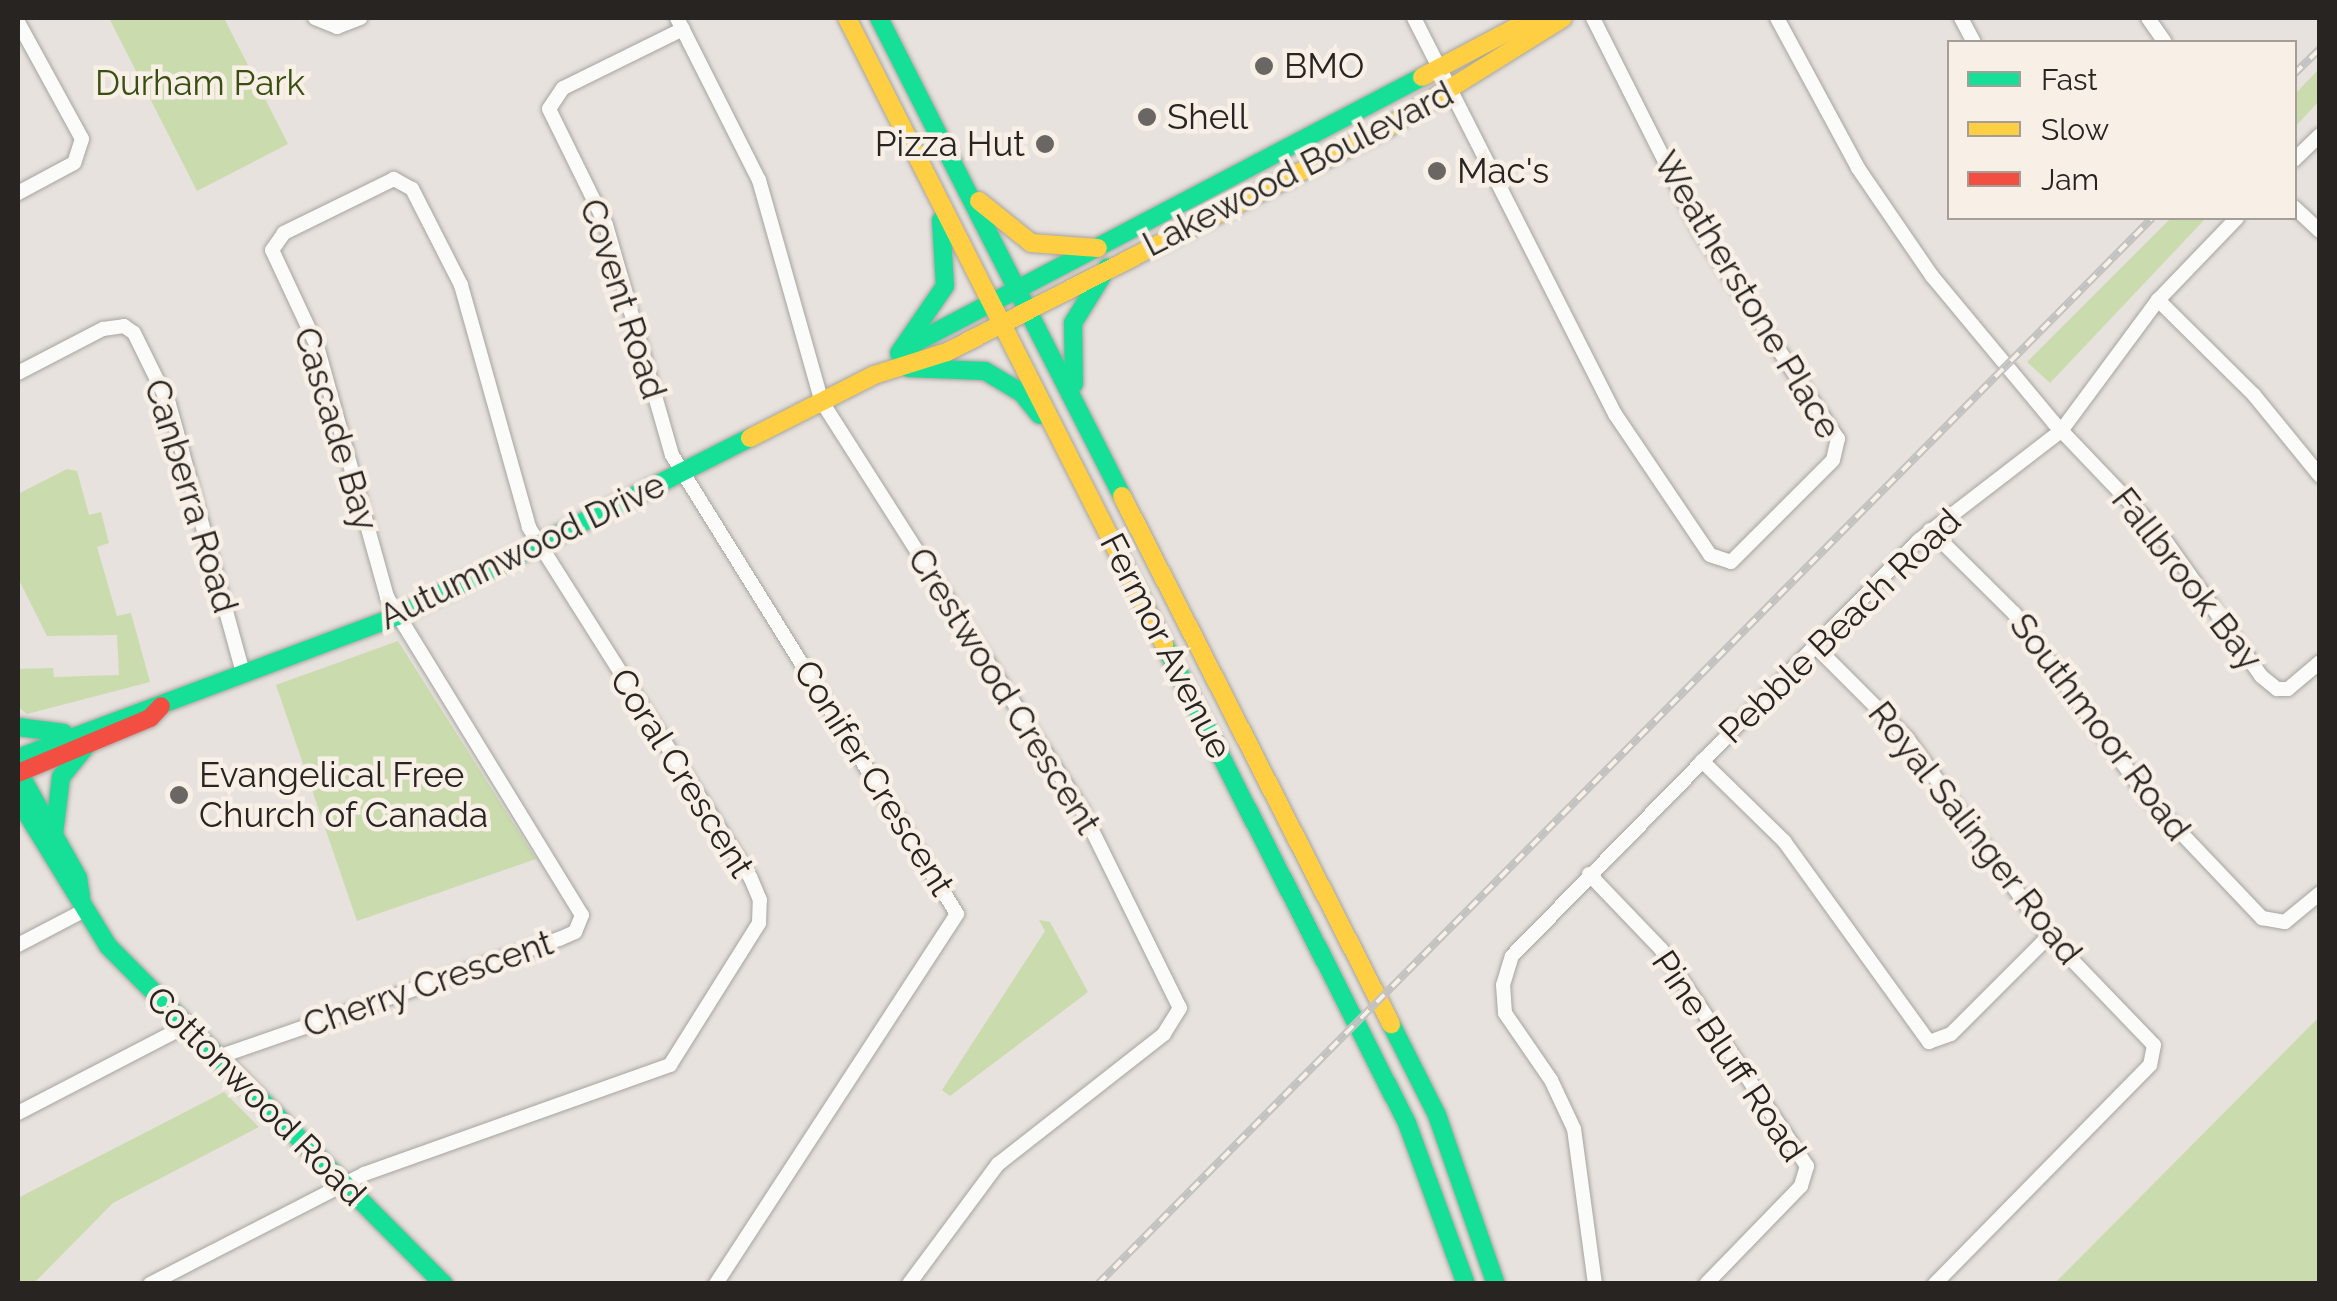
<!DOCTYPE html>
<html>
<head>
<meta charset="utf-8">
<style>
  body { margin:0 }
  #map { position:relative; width:2337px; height:1301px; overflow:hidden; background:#e7e2dd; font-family:Raleway,sans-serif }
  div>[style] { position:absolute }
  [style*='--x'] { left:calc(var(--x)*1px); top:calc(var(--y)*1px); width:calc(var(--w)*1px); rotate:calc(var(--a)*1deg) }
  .green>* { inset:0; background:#cadbae }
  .roads { filter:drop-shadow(0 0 2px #a7a4a0) drop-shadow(0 0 2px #a7a4a0) }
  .street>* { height:14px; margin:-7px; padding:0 7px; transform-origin:7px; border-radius:7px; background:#fbfbfa }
  .fast>* { height:18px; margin:-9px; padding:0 9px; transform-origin:9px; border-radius:9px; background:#16e098 }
  .slow>* { height:18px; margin:-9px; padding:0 9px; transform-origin:9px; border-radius:9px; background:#ffcf43 }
  .jam>* { height:18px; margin:-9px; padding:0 9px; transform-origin:9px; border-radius:9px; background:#f24e42 }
  .rail>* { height:8px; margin-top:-4px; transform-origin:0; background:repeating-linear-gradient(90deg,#f8f0e7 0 11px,#c2c2c0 0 22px); box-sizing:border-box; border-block:2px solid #c2c2c0 }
  .dots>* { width:28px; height:28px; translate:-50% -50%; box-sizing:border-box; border:5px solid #f8f0e7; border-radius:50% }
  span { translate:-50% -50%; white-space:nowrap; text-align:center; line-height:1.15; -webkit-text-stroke:9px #f8f0e7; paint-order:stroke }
  .poi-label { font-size:35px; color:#272421 }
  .left { translate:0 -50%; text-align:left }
  .right { translate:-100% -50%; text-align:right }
  .park-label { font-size:35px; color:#384f11 }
  .street-label { font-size:35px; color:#272421 }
  .frame { position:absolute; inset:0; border:20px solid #272421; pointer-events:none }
  .legend { position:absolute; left:1947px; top:40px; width:350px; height:180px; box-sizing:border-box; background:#f8f0e7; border:2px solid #a49e98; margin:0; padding:12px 18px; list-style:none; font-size:30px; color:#272421 }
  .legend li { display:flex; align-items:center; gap:20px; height:50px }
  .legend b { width:50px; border:2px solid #a49e98 }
</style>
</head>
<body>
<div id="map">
  <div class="green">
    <div style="clip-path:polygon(109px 18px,224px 18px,288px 144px,197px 191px)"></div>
    <div style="clip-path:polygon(2319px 69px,2319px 101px,2295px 127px,2295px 94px)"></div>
    <div style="clip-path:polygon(2171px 218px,2206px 218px,2050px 383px,2027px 362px)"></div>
    <div style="clip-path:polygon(67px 469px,77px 471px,89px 515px,101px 512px,109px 543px,97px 547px,117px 616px,131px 613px,150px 682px,27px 714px,18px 707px,18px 669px,53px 668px,54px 677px,119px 675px,117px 635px,47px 636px,18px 578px,18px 494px)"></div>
    <div style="clip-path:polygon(398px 641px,536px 859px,357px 921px,276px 685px)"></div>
    <div style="clip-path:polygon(1039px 920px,1050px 922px,1088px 992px,950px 1096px,942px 1090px,1045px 931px)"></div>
    <div style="clip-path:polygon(2319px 1017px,2319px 1283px,2055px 1283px)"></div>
    <div style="clip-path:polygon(224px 1092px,259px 1127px,113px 1203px,34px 1283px,18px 1283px,18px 1198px)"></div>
  </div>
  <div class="roads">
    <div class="street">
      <div style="--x:315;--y:18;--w:24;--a:22"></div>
      <div style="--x:337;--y:27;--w:25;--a:-21"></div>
      <div style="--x:677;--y:18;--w:182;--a:63.2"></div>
      <div style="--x:759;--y:180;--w:231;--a:74.2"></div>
      <div style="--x:822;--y:402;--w:484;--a:57.5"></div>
      <div style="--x:1082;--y:810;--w:221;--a:63.7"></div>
      <div style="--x:1180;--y:1008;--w:31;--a:122"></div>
      <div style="--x:1164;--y:1034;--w:211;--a:141.9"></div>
      <div style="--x:998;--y:1164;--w:149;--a:126.6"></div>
      <div style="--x:1414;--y:18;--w:444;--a:63.1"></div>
      <div style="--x:1615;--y:414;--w:170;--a:56"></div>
      <div style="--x:1710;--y:555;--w:22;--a:18"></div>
      <div style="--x:1731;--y:562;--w:144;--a:-45"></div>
      <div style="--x:1833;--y:460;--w:22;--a:-77"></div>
      <div style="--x:1838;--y:439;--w:247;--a:-123.6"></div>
      <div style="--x:1701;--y:233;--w:241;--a:-116.7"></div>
      <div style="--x:1777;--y:18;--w:170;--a:61.6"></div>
      <div style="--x:1858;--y:168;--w:131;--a:55.6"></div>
      <div style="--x:1932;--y:276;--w:191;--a:50.3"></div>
      <div style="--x:2054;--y:423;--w:156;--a:46.3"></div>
      <div style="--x:2162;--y:536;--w:171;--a:54.7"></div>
      <div style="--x:2261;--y:676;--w:21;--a:39"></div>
      <div style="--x:2277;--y:689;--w:11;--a:0"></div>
      <div style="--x:2288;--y:689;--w:42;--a:-40.2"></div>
      <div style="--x:1961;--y:18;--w:27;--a:62"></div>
      <div style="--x:2148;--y:18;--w:29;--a:55"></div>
      <div style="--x:18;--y:22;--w:133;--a:61.3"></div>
      <div style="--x:82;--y:139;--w:25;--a:108"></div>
      <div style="--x:74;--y:163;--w:64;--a:151.8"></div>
      <div style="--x:683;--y:29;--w:134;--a:153.8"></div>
      <div style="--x:563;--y:88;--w:25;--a:124"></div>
      <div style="--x:549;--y:109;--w:129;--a:63.8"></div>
      <div style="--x:606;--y:225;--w:239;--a:74"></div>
      <div style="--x:672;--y:455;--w:540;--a:58.16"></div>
      <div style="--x:957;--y:914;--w:442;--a:123.1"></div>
      <div style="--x:2294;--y:160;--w:36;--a:-44"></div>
      <div style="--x:2294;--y:207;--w:35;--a:43"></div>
      <div style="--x:2158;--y:300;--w:135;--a:44.7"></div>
      <div style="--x:2254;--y:395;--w:104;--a:50.8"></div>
      <div style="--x:18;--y:373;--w:96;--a:-27.4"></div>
      <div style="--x:103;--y:329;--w:21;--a:-8"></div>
      <div style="--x:124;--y:326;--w:12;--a:35"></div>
      <div style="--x:134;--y:333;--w:79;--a:63.8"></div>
      <div style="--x:169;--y:404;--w:278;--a:74.6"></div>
      <div style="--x:1930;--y:530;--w:118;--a:44.7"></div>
      <div style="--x:2014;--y:613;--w:228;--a:54.1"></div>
      <div style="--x:2148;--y:798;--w:166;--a:46.5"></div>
      <div style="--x:2262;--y:918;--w:23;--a:10"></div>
      <div style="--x:2285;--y:922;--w:45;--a:-39.6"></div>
      <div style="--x:1815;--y:646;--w:130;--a:45"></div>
      <div style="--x:1907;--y:738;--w:244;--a:54.4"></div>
      <div style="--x:2049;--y:936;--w:151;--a:46.1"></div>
      <div style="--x:2154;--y:1045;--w:20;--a:101"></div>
      <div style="--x:2150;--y:1065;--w:307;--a:134.5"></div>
      <div style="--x:1702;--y:761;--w:115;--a:44.3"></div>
      <div style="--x:1784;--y:841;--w:248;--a:54.2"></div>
      <div style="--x:1929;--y:1042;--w:23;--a:-20"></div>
      <div style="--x:1951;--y:1034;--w:139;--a:-45"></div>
      <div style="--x:1589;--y:874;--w:104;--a:46.2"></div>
      <div style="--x:1661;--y:949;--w:262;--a:56.1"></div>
      <div style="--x:1807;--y:1166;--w:21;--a:107"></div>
      <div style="--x:1801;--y:1186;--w:136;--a:134.1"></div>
      <div style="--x:18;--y:945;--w:78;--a:-27.6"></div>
      <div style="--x:18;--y:1113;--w:187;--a:-27.4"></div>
      <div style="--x:150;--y:1284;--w:241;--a:-27.2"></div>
      <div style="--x:364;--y:1174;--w:325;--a:-19.6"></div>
      <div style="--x:670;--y:1065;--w:168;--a:-57.9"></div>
      <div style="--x:759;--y:923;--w:23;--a:-88"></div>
      <div style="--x:760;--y:900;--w:25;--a:-113"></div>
      <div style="--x:750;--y:877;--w:414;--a:-122.3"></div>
      <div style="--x:529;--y:527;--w:251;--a:-105.7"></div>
      <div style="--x:461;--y:285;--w:108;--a:-117"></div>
      <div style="--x:412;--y:189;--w:21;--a:-151"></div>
      <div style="--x:394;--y:179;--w:123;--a:153.9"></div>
      <div style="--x:284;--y:233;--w:21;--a:125"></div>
      <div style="--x:272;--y:250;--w:106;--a:64.9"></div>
      <div style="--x:317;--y:346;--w:261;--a:74.4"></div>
      <div style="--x:387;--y:597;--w:373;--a:58.5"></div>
      <div style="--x:582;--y:915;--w:18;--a:112"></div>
      <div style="--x:575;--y:932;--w:17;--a:156"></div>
      <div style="--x:559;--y:939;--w:364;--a:160.9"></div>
      <div style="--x:1595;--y:1284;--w:156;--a:-97.7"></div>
      <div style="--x:1574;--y:1129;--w:54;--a:-115.1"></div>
      <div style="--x:1551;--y:1080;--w:81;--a:-124.5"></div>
      <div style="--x:1505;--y:1013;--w:28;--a:-94"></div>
      <div style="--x:1503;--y:985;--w:30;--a:-73"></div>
      <div style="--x:1512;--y:956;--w:581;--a:-45.63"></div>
      <div style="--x:1918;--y:541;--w:180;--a:-37.6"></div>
      <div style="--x:2061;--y:431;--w:163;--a:-53.5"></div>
      <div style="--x:2158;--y:300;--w:114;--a:-46.1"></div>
    </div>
    <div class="fast">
      <div style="--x:879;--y:18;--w:536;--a:63.05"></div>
      <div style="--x:909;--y:346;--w:579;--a:-27.67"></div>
      <div style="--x:899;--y:353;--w:81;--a:-55.5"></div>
      <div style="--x:945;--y:286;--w:66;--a:-93.5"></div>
      <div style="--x:908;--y:368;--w:77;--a:2.2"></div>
      <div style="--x:985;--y:371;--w:43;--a:30.7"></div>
      <div style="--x:1022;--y:393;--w:28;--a:51"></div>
      <div style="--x:1074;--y:384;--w:61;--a:-90.9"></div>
      <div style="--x:1073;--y:323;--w:65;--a:-58.3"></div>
      <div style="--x:1164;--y:644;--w:537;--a:63.1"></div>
      <div style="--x:1407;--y:1123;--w:171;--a:69.9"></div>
      <div style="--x:18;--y:727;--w:46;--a:7.4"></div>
      <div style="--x:18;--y:758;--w:405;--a:-20.5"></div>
      <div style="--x:397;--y:616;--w:395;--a:-26.8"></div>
      <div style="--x:18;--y:771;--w:123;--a:60.7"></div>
      <div style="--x:78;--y:878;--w:20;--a:81"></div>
      <div style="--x:18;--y:799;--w:172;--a:58.5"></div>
      <div style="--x:108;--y:946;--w:477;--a:45.2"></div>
      <div style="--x:54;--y:834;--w:57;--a:-83"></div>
      <div style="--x:61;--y:777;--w:41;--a:-50.9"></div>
      <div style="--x:1391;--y:1024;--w:102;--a:63.2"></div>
      <div style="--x:1437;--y:1115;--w:179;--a:70.8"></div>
    </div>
    <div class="slow">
      <div style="--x:847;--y:18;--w:702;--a:63.14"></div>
      <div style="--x:1422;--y:77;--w:127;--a:-27.8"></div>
      <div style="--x:979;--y:201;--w:67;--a:38.9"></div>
      <div style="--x:1031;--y:243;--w:67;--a:4.3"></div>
      <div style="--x:750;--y:438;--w:139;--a:-26.9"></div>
      <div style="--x:874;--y:375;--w:77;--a:-17.5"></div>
      <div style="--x:947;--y:352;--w:495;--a:-27"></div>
      <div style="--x:1388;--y:127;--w:206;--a:-31.9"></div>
      <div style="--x:1122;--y:496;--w:593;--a:63"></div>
    </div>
    <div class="jam">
      <div style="--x:18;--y:773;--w:143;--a:-22.6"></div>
      <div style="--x:150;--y:718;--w:16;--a:-47"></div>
    </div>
  </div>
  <div class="rail">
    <div style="--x:2294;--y:74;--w:36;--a:-44"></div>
    <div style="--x:1098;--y:1284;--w:1499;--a:-45.32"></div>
  </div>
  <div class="dots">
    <div style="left:1264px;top:66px;background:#6a6663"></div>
    <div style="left:1147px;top:117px;background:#6a6663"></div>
    <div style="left:1045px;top:144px;background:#6a6663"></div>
    <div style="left:1437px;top:171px;background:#6a6663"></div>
    <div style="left:179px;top:795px;background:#6a6663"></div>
  </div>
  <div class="poi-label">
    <span class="left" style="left:1284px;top:66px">BMO</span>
    <span class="left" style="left:1167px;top:117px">Shell</span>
    <span class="right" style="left:1025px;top:144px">Pizza Hut</span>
    <span class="left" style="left:1457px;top:171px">Mac's</span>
    <span class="left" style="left:199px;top:795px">Evangelical Free<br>Church of Canada</span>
  </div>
  <div class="park-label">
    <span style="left:200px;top:83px">Durham Park</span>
  </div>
  <div class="street-label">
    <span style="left:1298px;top:169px;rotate:-27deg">Lakewood Boulevard</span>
    <span style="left:1747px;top:295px;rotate:59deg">Weatherstone Place</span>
    <span style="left:623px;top:299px;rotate:72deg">Covent Road</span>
    <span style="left:336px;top:429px;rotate:73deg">Cascade Bay</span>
    <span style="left:191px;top:496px;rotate:73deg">Canberra Road</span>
    <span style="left:522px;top:551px;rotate:-26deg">Autumnwood Drive</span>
    <span style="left:2187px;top:579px;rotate:52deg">Fallbrook Bay</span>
    <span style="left:1840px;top:626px;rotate:-44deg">Pebble Beach Road</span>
    <span style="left:1166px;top:646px;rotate:63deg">Fermor Avenue</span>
    <span style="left:1004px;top:691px;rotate:58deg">Crestwood Crescent</span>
    <span style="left:2100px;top:727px;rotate:53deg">Southmoor Road</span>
    <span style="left:682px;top:773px;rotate:58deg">Coral Crescent</span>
    <span style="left:874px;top:778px;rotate:58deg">Conifer Crescent</span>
    <span style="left:1975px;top:833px;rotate:52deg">Royal Salinger Road</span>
    <span style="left:428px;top:984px;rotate:-19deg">Cherry Crescent</span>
    <span style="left:1729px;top:1056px;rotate:56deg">Pine Bluff Road</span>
    <span style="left:256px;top:1096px;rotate:45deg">Cottonwood Road</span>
  </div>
  <div class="frame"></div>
  <ul class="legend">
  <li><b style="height:12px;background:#16e098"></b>Fast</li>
  <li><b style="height:12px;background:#ffcf43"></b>Slow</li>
  <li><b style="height:12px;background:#f24e42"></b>Jam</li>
  </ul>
</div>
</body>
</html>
